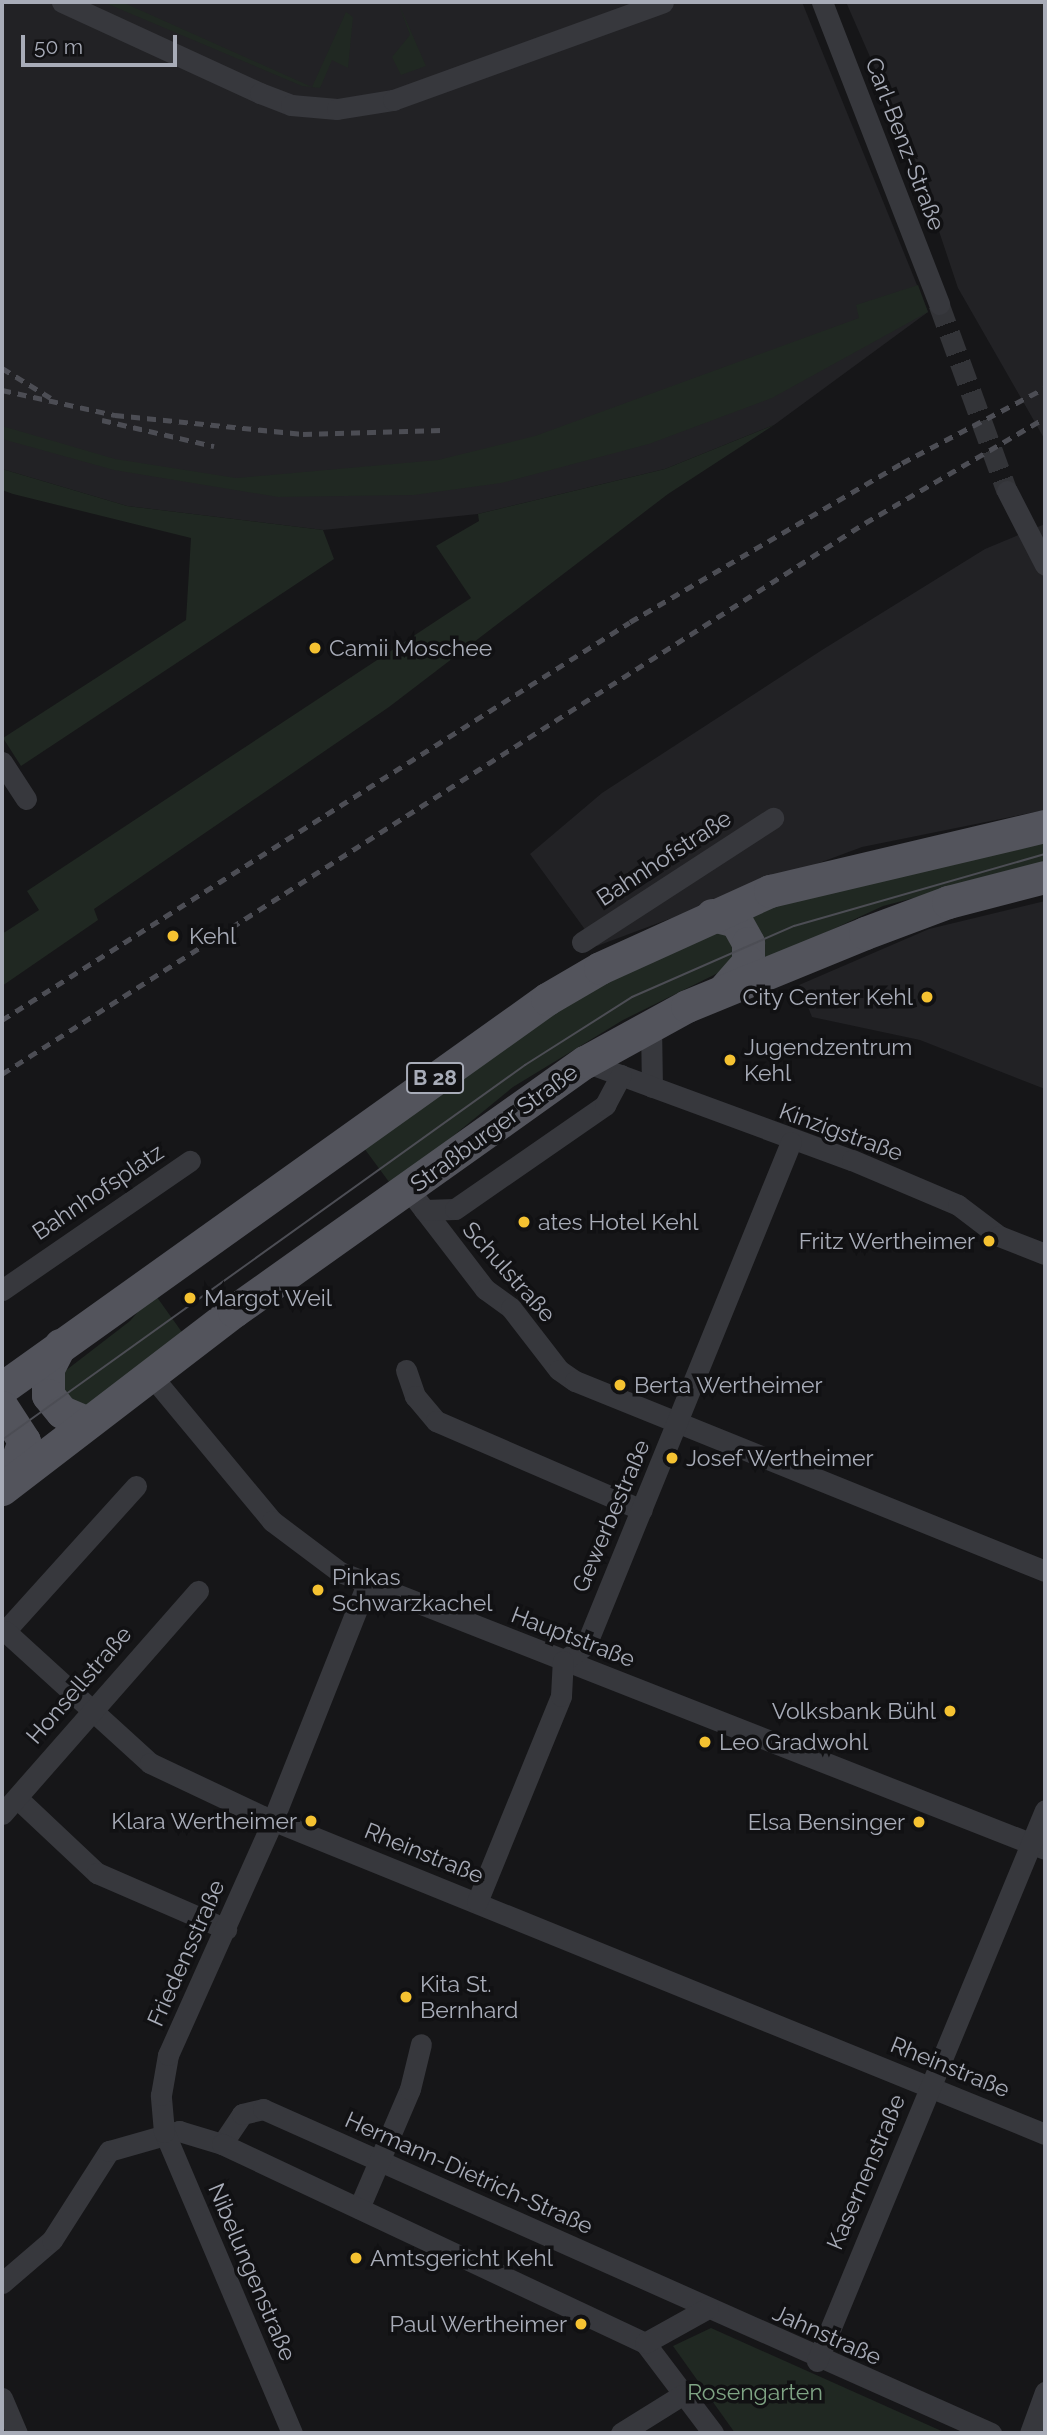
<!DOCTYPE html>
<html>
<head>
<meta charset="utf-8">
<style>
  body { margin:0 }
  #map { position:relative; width:1047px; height:2435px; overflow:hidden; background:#161618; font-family:Raleway,sans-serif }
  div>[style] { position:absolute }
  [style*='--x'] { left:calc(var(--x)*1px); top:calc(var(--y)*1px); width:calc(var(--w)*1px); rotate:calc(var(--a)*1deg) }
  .built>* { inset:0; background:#222225 }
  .green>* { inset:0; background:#202822 }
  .street-tunnel>* { height:21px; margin-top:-10.5px; transform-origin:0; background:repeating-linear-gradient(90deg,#333438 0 21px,transparent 0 31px) }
  .street>* { height:21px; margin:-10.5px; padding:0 10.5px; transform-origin:10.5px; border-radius:10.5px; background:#37383d }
  .primary>* { height:33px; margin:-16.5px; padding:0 16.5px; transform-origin:16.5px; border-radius:16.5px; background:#53545c }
  .tram>* { height:2px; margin:-1px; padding:0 1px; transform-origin:1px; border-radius:1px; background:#4c4d54 }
  .rail>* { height:5px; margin-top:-2.5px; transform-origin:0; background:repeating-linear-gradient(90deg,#4c4d54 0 9px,transparent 0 16px) }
  .dots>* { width:19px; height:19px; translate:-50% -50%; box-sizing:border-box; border:4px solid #111113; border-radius:50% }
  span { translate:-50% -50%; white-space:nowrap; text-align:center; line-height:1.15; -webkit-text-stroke:7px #111113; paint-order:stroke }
  .shield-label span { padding:2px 5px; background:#111113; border:2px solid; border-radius:5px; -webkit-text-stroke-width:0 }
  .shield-label { font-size:21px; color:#a8acb8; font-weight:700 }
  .street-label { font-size:23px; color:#a8acb8 }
  .poi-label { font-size:23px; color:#a8acb8 }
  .left { translate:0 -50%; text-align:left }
  .right { translate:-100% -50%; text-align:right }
  .park-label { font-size:23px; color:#7fa484 }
  .frame { position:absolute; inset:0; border:4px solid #a8acb8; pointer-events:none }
  .scale { position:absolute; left:21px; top:35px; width:156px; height:32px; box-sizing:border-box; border:4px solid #a8acb8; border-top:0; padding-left:9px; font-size:21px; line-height:24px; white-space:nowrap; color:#a8acb8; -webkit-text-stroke:5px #111113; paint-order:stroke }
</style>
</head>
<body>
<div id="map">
  <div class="built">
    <div style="clip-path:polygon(2px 2px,802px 2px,928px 312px,774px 425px,665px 469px,478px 514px,323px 530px,127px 506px,2px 469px)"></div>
    <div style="clip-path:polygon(846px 2px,1045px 2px,1045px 440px,958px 288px,916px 162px)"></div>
    <div style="clip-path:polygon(1045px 524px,1045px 810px,862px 847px,597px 946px,530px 854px,602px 793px,822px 650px,985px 549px)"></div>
    <div style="clip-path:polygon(1045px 901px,1045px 1089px,920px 1040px,812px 1017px,799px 985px,929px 929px)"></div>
  </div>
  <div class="green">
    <div style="clip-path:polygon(103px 2px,122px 2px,312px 87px,346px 12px,353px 17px,348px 68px,332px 60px,320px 88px,302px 86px)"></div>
    <div style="clip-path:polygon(398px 2px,426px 66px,401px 75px,392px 57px,410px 35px)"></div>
    <div style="clip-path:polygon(918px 285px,928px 312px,772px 398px,649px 444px,501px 483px,414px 495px,278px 497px,114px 470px,2px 439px,2px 426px,115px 459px,236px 478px,438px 460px,535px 436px,859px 318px,856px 305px)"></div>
    <div style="clip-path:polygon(774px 425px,668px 494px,389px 707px,94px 909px,98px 920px,2px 986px,2px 934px,39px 910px,27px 891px,471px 598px,436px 546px,479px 521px,478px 514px,665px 469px)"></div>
    <div style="clip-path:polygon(2px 469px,127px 506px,323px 530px,334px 559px,21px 766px,3px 738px,186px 620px,191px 538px,13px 494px,2px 490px)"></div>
    <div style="clip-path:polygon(1045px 836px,1045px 864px,883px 906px,762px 962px,745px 914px)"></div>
    <div style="clip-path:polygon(715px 928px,728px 933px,737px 950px,726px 969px,623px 1020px,513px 1087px,392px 1186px,361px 1144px,590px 989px)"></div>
    <div style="clip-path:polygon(154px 1293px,184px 1335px,87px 1405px,67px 1406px,56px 1378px,130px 1321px)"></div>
    <div style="clip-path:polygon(711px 2328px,946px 2433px,735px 2433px,673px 2346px)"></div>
  </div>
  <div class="street-tunnel">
    <div style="--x:939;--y:304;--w:199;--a:70"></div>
  </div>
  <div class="street">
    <div style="--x:62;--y:2;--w:218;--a:24.7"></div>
    <div style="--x:260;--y:93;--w:33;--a:21"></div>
    <div style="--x:291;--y:105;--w:46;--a:5"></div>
    <div style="--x:337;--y:109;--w:57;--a:-9.1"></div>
    <div style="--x:393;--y:100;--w:287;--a:-19.9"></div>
    <div style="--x:822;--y:2;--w:324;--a:68.8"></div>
    <div style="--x:1007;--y:491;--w:83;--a:62.8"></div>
    <div style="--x:2;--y:762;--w:44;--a:57"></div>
    <div style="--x:582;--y:942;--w:228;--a:-33"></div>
    <div style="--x:651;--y:1025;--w:62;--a:89.1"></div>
    <div style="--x:585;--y:1062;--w:284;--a:20.2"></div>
    <div style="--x:852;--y:1160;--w:115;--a:23"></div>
    <div style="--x:958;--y:1205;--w:51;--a:37.1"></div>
    <div style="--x:999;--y:1236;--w:49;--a:21.4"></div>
    <div style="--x:409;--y:1190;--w:125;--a:52.5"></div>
    <div style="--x:485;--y:1289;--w:32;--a:36"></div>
    <div style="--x:511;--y:1308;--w:78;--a:52.3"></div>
    <div style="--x:559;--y:1370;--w:19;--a:35"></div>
    <div style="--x:575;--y:1381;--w:507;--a:22.01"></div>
    <div style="--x:424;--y:1210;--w:31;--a:-2"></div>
    <div style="--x:455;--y:1209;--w:183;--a:-34.7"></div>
    <div style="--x:605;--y:1105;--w:34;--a:-62"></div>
    <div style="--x:2;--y:1290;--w:228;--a:-34.5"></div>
    <div style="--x:406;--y:1370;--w:28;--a:71"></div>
    <div style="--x:415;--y:1396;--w:33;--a:50"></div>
    <div style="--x:436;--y:1421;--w:224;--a:23.4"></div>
    <div style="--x:150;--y:1374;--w:191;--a:50.3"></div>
    <div style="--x:272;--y:1521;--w:85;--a:36.9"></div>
    <div style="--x:340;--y:1572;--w:757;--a:21.45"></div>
    <div style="--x:136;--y:1486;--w:195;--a:132.1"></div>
    <div style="--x:5;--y:1631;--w:196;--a:42.3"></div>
    <div style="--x:150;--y:1763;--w:124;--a:25.3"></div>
    <div style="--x:262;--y:1816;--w:845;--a:22.1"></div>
    <div style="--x:563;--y:1661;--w:28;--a:-35"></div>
    <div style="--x:586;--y:1645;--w:543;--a:-67.83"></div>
    <div style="--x:17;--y:1798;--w:110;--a:43.2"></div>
    <div style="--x:97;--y:1873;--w:141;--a:23.5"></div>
    <div style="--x:2;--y:1814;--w:297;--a:-48.7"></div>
    <div style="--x:477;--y:1902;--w:222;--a:-67.8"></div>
    <div style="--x:561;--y:1696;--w:35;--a:-87"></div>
    <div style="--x:222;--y:2144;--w:36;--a:-56"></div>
    <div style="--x:242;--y:2114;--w:22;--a:-13"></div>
    <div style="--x:263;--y:2109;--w:797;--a:23.99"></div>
    <div style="--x:359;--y:2208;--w:129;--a:-66.8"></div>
    <div style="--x:410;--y:2089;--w:46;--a:-76.3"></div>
    <div style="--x:2;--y:2283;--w:66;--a:-40.7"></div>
    <div style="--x:52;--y:2240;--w:106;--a:-57.4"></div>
    <div style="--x:109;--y:2151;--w:73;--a:-15.9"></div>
    <div style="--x:179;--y:2131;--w:45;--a:16.8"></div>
    <div style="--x:222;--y:2144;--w:467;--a:25.2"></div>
    <div style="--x:645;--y:2343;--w:113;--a:52.9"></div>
    <div style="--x:645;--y:2343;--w:72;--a:-29.1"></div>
    <div style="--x:817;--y:2361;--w:596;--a:-67.52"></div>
    <div style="--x:2;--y:2398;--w:38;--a:67"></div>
    <div style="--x:292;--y:2433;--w:327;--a:-113"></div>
    <div style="--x:164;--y:2132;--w:37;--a:-95"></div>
    <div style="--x:161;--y:2095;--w:41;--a:-80.1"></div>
    <div style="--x:168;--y:2055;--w:257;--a:-65.9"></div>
    <div style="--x:273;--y:1820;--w:252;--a:-68.3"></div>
    <div style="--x:621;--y:2433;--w:72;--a:-31.9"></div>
    <div style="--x:1030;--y:2433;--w:44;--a:-69.9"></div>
  </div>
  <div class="primary">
    <div style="--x:712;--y:915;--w:25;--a:14"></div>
    <div style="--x:736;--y:921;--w:25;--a:61"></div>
    <div style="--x:748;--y:943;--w:19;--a:90"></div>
    <div style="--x:748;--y:962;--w:37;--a:131"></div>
    <div style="--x:60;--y:1345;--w:27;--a:117"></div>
    <div style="--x:48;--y:1369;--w:26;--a:90"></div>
    <div style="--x:48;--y:1395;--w:22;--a:51"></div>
    <div style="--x:62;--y:1412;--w:25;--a:23"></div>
    <div style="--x:2;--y:1388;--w:670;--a:-35.52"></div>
    <div style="--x:547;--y:999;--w:61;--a:-30.3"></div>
    <div style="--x:600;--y:968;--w:187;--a:-24.4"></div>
    <div style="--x:770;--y:891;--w:283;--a:-13.3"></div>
    <div style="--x:2;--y:1407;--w:40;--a:57.1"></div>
    <div style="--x:24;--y:1441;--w:44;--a:110.1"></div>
    <div style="--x:2;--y:1489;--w:292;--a:-37.5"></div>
    <div style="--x:234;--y:1311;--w:430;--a:-35.4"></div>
    <div style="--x:585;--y:1062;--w:116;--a:-28.8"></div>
    <div style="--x:687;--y:1006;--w:192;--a:-22.3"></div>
    <div style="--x:865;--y:933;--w:89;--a:-20.5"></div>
    <div style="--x:948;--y:902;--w:100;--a:-14.5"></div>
  </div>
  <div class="tram">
    <div style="--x:2;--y:1440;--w:644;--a:-35.64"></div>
    <div style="--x:525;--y:1065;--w:127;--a:-32.4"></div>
    <div style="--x:632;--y:997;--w:177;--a:-23.7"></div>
    <div style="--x:794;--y:926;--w:261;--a:-16"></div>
  </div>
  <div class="rail">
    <div style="--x:2;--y:368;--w:57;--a:31.5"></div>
    <div style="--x:2;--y:390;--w:116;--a:12.5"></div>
    <div style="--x:115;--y:415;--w:189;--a:5.8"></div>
    <div style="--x:303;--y:434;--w:139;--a:-1.6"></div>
    <div style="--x:102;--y:420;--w:115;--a:13.1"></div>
    <div style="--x:2;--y:1020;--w:743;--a:-32.36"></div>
    <div style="--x:630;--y:622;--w:315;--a:-30.3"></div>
    <div style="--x:902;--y:463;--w:161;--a:-27.7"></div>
    <div style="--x:2;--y:1074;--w:1024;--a:-32.56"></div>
    <div style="--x:865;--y:523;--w:208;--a:-30.3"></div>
  </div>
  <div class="dots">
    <div style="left:315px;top:648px;background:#f5c231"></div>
    <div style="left:173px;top:936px;background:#f5c231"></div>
    <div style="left:927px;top:997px;background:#f5c231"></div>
    <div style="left:730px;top:1060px;background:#f5c231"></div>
    <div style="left:524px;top:1222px;background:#f5c231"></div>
    <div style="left:989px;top:1241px;background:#f5c231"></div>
    <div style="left:190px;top:1298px;background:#f5c231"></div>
    <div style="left:620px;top:1385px;background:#f5c231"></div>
    <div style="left:672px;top:1458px;background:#f5c231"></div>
    <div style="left:318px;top:1590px;background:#f5c231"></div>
    <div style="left:950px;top:1711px;background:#f5c231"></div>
    <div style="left:705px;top:1742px;background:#f5c231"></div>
    <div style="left:311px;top:1821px;background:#f5c231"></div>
    <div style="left:919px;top:1822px;background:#f5c231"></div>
    <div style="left:406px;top:1997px;background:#f5c231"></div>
    <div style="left:356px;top:2258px;background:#f5c231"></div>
    <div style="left:581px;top:2324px;background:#f5c231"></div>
  </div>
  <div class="shield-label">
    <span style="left:435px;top:1078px">B 28</span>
  </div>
  <div class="street-label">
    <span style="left:905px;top:144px;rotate:69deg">Carl-Benz-Straße</span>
    <span style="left:664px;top:858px;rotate:-33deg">Bahnhofstraße</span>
    <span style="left:494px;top:1128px;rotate:-36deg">Straßburger Straße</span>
    <span style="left:841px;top:1132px;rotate:20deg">Kinzigstraße</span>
    <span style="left:98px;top:1192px;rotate:-34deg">Bahnhofsplatz</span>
    <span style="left:509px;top:1272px;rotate:48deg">Schulstraße</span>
    <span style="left:611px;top:1516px;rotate:-67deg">Gewerbestraße</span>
    <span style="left:573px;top:1637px;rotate:21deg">Hauptstraße</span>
    <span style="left:79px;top:1685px;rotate:-49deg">Honsellstraße</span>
    <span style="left:424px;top:1853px;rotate:22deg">Rheinstraße</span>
    <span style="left:186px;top:1953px;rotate:-66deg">Friedensstraße</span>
    <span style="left:950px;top:2067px;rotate:22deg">Rheinstraße</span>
    <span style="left:866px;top:2172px;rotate:-67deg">Kasernenstraße</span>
    <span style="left:469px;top:2173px;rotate:24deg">Hermann-Dietrich-Straße</span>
    <span style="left:252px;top:2272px;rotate:67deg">Nibelungenstraße</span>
    <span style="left:827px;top:2335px;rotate:24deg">Jahnstraße</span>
  </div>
  <div class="poi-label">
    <span class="left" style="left:329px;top:648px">Camii Moschee</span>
    <span class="left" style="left:189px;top:936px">Kehl</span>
    <span class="right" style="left:913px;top:997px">City Center Kehl</span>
    <span class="left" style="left:744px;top:1060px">Jugendzentrum<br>Kehl</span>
    <span class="left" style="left:538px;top:1222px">ates Hotel Kehl</span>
    <span class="right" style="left:975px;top:1241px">Fritz Wertheimer</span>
    <span class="left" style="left:204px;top:1298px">Margot Weil</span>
    <span class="left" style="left:634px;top:1385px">Berta Wertheimer</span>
    <span class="left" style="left:686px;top:1458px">Josef Wertheimer</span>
    <span class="left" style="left:332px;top:1590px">Pinkas<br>Schwarzkachel</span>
    <span class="right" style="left:936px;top:1711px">Volksbank Bühl</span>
    <span class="left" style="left:719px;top:1742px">Leo Gradwohl</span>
    <span class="right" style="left:297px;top:1821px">Klara Wertheimer</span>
    <span class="right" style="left:905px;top:1822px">Elsa Bensinger</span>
    <span class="left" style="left:420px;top:1997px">Kita St.<br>Bernhard</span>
    <span class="left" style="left:370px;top:2258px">Amtsgericht Kehl</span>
    <span class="right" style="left:567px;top:2324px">Paul Wertheimer</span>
  </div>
  <div class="park-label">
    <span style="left:755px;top:2392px">Rosengarten</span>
  </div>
  <div class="frame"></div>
  <div class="scale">50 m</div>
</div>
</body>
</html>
